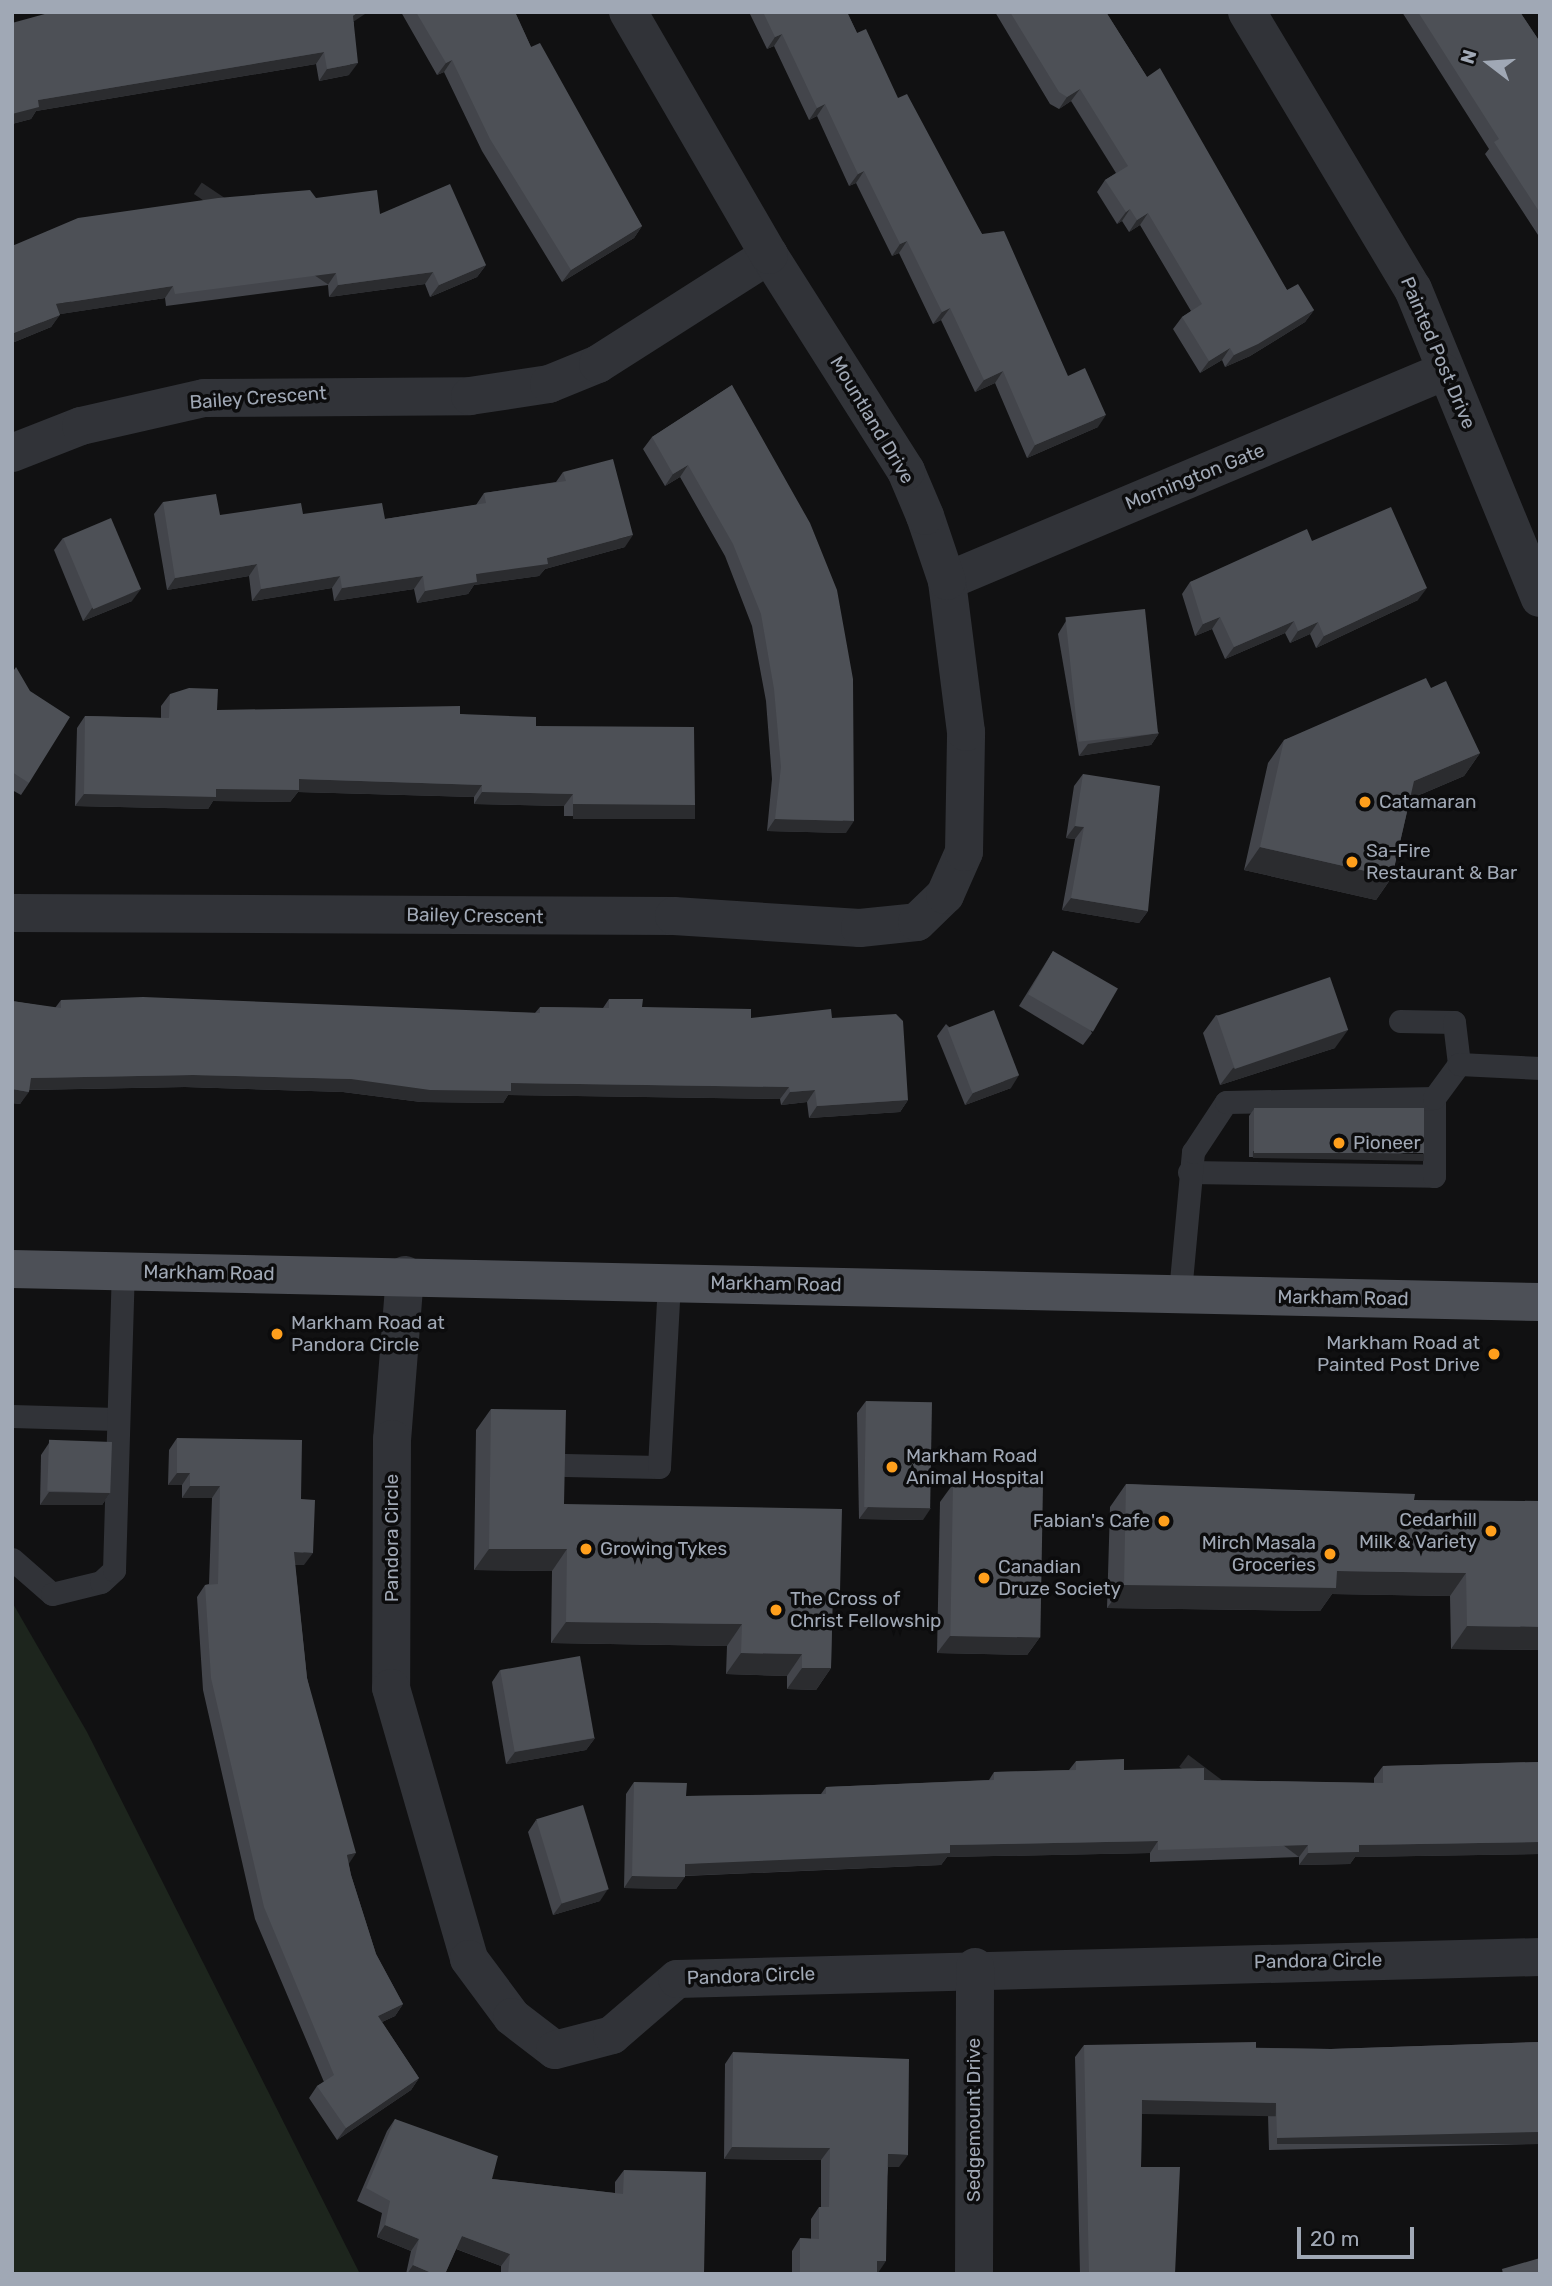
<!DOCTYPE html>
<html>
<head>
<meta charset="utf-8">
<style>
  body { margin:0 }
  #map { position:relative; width:1552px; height:2286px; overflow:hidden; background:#111112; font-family:Rubik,sans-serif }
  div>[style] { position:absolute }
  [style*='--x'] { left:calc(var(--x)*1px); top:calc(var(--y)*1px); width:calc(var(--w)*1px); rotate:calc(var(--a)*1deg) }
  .green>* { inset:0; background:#1d251d }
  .lane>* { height:23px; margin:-11.5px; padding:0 11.5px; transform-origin:11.5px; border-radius:11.5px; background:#313338 }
  .street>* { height:38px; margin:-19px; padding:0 19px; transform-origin:19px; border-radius:19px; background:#313338 }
  .primary>* { height:38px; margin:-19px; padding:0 19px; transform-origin:19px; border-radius:19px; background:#4d5057 }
  .wall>* { inset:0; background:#43454b }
  .shaded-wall>* { inset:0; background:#2b2c2f; transform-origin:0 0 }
  .building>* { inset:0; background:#4d5056; transform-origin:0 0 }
  .dots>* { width:19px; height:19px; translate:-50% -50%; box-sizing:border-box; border:4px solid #0c0c0d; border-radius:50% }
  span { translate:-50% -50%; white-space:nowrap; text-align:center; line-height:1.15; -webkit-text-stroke:7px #0c0c0d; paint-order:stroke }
  .street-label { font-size:19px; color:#a0a8b5 }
  .poi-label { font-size:19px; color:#a0a8b5 }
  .left { translate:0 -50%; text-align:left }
  .right { translate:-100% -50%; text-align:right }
  .frame { position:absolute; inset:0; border:14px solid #a0a8b5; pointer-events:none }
  .north { position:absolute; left:1454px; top:28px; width:70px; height:70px; -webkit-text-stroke:5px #0c0c0d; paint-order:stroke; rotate:287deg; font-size:19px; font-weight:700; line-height:28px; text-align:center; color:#a0a8b5 }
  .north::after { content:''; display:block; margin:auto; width:24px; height:32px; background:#a0a8b5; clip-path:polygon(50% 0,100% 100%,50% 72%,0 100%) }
  .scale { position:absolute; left:1297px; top:2227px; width:117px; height:32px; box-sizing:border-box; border:4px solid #a0a8b5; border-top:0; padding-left:9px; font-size:21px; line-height:24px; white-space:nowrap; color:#a0a8b5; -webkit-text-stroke:5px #0c0c0d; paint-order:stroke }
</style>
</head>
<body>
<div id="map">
  <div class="green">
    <div style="clip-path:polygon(12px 1602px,87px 1732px,360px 2274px,12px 2274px)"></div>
  </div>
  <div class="lane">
    <div style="--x:1400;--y:1021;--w:54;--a:1.1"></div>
    <div style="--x:1454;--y:1022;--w:42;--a:83.2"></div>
    <div style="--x:1189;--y:1172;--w:245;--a:0.9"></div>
    <div style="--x:1434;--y:1176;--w:78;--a:-90"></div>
    <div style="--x:1180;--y:1292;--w:141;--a:-84.7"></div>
    <div style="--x:1193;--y:1152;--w:60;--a:-56.6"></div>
    <div style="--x:1226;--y:1102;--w:208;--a:-1.1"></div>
    <div style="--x:1434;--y:1098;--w:42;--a:-53.7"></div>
    <div style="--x:1459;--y:1064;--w:81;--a:2.8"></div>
    <div style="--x:12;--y:1416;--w:104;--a:1.7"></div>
    <div style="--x:565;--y:1465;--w:94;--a:1.2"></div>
    <div style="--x:659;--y:1467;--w:185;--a:-86.9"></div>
    <div style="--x:12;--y:1559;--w:53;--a:41.2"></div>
    <div style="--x:52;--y:1594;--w:50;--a:-13.8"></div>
    <div style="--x:101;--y:1582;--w:18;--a:-43"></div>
    <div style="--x:114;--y:1570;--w:298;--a:-88.3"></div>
  </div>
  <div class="street">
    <div style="--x:1247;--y:12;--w:323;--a:59.1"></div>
    <div style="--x:1413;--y:289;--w:334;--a:67.7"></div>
    <div style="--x:12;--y:453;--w:74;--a:-21.4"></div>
    <div style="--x:81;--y:426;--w:126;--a:-12.8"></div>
    <div style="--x:204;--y:398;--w:266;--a:-0.4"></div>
    <div style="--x:470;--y:396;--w:80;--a:-8.6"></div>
    <div style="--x:549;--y:384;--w:53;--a:-22.2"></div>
    <div style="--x:598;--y:364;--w:203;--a:-32.5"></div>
    <div style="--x:947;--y:581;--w:538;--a:-22.85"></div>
    <div style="--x:12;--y:913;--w:662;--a:0.26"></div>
    <div style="--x:674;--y:916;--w:186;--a:3.7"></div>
    <div style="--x:860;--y:928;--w:57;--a:-6"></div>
    <div style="--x:917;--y:922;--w:39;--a:-44"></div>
    <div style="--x:945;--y:895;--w:47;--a:-66.2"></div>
    <div style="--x:964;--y:852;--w:120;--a:-89"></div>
    <div style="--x:966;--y:732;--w:152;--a:-97.2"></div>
    <div style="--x:947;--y:581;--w:69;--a:-108.7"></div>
    <div style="--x:925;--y:516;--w:49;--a:-112.9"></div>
    <div style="--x:906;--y:471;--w:256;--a:-122.4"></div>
    <div style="--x:769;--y:255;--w:281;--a:-120.1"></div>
    <div style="--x:405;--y:1275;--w:165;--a:94.5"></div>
    <div style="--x:392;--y:1439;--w:249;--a:90.2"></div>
    <div style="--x:391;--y:1688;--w:282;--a:73.9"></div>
    <div style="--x:469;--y:1959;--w:72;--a:53.4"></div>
    <div style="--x:512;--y:2017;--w:54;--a:37.5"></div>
    <div style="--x:555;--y:2050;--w:59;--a:-14.7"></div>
    <div style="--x:612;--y:2035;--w:86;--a:-40.7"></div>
    <div style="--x:677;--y:1979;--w:863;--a:-1.46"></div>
    <div style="--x:974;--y:2274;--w:307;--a:-89.8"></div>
  </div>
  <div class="primary">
    <div style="--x:12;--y:1269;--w:1528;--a:1.24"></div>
  </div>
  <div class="wall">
    <div style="clip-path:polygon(401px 12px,515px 12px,531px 47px,642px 226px,634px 238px,562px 282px,482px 151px,444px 72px,437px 75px)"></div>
    <div style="clip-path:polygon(749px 12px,847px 12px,857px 33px,982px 234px,1098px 427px,1027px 458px,995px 383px,975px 392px,941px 320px,933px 324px,899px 253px,892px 256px,856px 183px,849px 186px,817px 116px,809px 120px,774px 46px,767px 49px)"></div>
    <div style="clip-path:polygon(995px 12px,1106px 12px,1147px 77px,1287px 290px,1314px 310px,1305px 322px,1250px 356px,1225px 367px,1222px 360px,1200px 373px,1173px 329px,1182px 317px,1191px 311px,1140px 225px,1129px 232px,1122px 221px,1117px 224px,1097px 192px,1105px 180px,1116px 173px,1071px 101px,1059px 109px,1050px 104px)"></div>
    <div style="clip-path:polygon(1402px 12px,1520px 12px,1540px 42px,1540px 238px,1485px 154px,1489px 149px)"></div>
    <div style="clip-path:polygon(354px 22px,349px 75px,319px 81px,316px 64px,36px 111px,31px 119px,12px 124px,12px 23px)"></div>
    <div style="clip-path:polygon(218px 198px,316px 198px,380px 214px,486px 265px,477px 277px,430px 297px,425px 284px,329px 297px,328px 285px,166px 306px,165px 298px,60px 314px,51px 327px,12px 343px)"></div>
    <div style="clip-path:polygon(732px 385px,846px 833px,767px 831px,772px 779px,766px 701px,752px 626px,725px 556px,680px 477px,665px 486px,643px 449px,652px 437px)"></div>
    <div style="clip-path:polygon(563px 472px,625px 547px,545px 569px,539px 576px,474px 585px,468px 594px,417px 603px,414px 589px,334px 601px,332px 588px,252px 601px,249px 576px,167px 590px,154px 514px,163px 502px,220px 515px,303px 514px,385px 519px,476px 505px,484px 493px,556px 482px)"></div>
    <div style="clip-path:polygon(63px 538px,132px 601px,83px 621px,54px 550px)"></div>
    <div style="clip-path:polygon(1312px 541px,1418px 600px,1316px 648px,1310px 634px,1290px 643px,1285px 633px,1225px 659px,1212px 629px,1195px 636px,1182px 594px,1190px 582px)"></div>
    <div style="clip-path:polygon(1066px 621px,1159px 733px,1151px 745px,1079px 756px,1058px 634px)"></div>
    <div style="clip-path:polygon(12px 672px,29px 783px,21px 795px,12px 790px)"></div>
    <div style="clip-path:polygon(1431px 688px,1480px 753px,1464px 776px,1410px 799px,1392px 877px,1376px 900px,1244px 870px,1268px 763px,1284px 740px)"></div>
    <div style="clip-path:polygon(170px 694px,217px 710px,460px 714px,536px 726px,695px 805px,686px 817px,564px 816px,564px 806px,474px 804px,474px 797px,298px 792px,290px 802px,213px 801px,208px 809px,75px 806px,77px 728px,85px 716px,161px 718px,161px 706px)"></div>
    <div style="clip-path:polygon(1083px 774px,1148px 911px,1139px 923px,1062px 910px,1075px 839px,1066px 838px,1074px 786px)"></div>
    <div style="clip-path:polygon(1053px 951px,1092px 1033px,1083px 1045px,1019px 1006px)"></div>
    <div style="clip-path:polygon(609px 999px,642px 1007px,751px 1018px,832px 1018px,908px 1100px,900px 1112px,809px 1118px,807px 1102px,781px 1105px,780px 1099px,508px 1095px,503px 1103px,421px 1102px,343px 1092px,185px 1087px,29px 1090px,20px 1104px,12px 1103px,12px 1001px,55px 1008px,61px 1000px,535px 1013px,540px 1007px,603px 1008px)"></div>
    <div style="clip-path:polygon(1216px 1015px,1335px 1048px,1220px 1085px,1203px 1033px)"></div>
    <div style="clip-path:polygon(946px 1024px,1011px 1088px,965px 1105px,937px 1036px)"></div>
    <div style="clip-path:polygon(1254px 1109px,1420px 1159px,1249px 1157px,1249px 1116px)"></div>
    <div style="clip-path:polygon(866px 1401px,923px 1520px,859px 1519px,857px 1413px)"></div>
    <div style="clip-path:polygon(491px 1409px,564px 1504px,840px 1592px,832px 1603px,831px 1668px,816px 1690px,787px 1689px,787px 1676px,726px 1674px,727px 1646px,551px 1643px,552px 1571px,474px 1570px,476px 1430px)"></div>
    <div style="clip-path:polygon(177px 1438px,301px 1499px,304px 1565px,295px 1565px,307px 1678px,351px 1875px,376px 1954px,403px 2004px,395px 2016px,382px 2022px,419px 2078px,411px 2090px,337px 2140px,309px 2098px,317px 2086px,324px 2082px,255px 1919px,203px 1690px,197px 1597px,205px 1585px,209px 1584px,212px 1498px,182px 1498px,182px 1485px,168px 1485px,169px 1450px)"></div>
    <div style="clip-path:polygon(49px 1443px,110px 1493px,102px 1505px,40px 1505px,41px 1455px)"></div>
    <div style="clip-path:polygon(953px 1484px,1040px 1637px,1027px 1655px,937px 1653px,940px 1502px)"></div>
    <div style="clip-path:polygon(1126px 1484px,1414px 1500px,1540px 1650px,1451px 1649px,1450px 1596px,1332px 1594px,1320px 1611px,1107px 1608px,1110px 1507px)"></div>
    <div style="clip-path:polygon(500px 1670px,595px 1738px,586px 1750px,506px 1764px,492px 1682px)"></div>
    <div style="clip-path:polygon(1076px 1761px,1124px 1770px,1204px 1780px,1374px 1783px,1374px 1778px,1383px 1766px,1540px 1762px,1540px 1854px,1355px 1857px,1350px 1864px,1299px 1865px,1299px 1857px,1150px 1862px,1150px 1853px,947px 1857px,941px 1865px,685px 1876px,676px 1889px,624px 1888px,626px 1794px,634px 1782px,686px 1796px,821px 1794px,826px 1787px,989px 1780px,994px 1772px,1069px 1770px)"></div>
    <div style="clip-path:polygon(536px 1820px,600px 1901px,553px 1915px,528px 1832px)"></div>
    <div style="clip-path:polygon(1540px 2042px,1540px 2144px,1269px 2150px,1268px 2115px,1142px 2112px,1141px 2167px,1175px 2274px,1080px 2274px,1075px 2057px,1084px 2045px,1331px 2049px)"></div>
    <div style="clip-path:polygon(733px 2052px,899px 2167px,888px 2167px,877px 2274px,792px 2274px,792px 2251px,800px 2238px,811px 2239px,811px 2219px,819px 2207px,821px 2207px,821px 2160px,724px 2159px,725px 2064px)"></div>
    <div style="clip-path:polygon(395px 2119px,492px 2179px,615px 2193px,615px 2182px,624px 2170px,704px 2274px,501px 2274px,501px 2266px,456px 2249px,445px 2274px,406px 2274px,411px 2251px,377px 2237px,382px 2213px,357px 2201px,387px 2131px)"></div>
  </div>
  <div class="shaded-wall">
    <div style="clip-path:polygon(359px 12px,368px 12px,344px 28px,353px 16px)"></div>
    <div style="clip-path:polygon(782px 34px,774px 46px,767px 49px,775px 37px)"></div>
    <div style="clip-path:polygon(324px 52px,316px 64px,36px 111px,31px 119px,12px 124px,12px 114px,38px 100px)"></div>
    <div style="clip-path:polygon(452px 60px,444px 72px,437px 75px,446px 63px)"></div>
    <div style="clip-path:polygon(358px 63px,349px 75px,319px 81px,327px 69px)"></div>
    <div style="clip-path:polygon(1080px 89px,1071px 101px,1059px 109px,1067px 97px)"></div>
    <div style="clip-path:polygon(825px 104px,817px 116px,809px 120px,817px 108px)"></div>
    <div style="clip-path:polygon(864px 171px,856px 183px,849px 186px,858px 174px)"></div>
    <div style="clip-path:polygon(1130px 209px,1122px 221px,1117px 224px,1126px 212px)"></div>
    <div style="clip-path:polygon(1148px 213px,1140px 225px,1129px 232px,1137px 220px)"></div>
    <div style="clip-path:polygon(642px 226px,634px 238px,562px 282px,571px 270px)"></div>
    <div style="clip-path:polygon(907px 241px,899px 253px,892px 256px,900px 244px)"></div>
    <div style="clip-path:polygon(486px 265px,477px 277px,430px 297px,439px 285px)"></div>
    <div style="clip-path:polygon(433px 272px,425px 284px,329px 297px,338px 285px)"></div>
    <div style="left:336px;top:273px;width:14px;height:162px;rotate:124deg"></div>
    <div style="clip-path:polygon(173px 286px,165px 298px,48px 316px,56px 304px)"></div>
    <div style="clip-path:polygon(950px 308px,941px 320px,933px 324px,942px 312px)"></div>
    <div style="clip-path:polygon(1314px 310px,1305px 322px,1250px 356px,1225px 367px,1234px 355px)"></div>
    <div style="clip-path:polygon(60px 315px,51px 327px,12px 343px,12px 334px)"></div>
    <div style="clip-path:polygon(1230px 348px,1222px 360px,1200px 373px,1209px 361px)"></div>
    <div style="clip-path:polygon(1003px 371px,995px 383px,975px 392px,984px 380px)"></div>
    <div style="clip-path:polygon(1106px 415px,1098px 427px,1027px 458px,1035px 445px)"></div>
    <div style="clip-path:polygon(688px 465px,680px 477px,665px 486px,673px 474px)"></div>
    <div style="clip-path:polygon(633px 535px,625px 547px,545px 569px,539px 576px,474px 585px,468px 594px,417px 603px,425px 591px,476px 574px,547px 558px)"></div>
    <div style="clip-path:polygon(257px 564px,249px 576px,167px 590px,175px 578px)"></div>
    <div style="clip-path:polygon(340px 576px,332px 588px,252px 601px,261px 589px)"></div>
    <div style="clip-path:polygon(423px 576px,414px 589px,334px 601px,342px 588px)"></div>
    <div style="clip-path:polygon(1427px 588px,1418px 600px,1316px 648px,1324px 636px)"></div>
    <div style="clip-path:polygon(141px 589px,132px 601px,83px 621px,92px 608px)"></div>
    <div style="clip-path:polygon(1220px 617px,1212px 629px,1195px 636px,1203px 624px)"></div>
    <div style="clip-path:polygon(1294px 621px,1285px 633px,1225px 659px,1234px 647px)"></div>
    <div style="clip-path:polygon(1318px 622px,1310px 634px,1290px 643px,1298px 631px)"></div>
    <div style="clip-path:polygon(1159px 733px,1151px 745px,1079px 756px,1088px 744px)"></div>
    <div style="clip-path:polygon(1480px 753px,1464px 776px,1398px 804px,1414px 781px)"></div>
    <div style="clip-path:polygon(299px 779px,482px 785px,474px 797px,298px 792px,290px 802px,213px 801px,208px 809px,75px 806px,84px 794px,216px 789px)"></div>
    <div style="clip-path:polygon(482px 792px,573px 794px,564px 806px,474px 804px)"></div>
    <div style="left:573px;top:804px;width:122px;height:15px"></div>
    <div style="clip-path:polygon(775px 819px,854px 821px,846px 833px,767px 831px)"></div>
    <div style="clip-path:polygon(1075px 826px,1084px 827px,1075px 839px,1066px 838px)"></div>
    <div style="clip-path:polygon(1260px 847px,1392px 877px,1376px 900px,1244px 870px)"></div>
    <div style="clip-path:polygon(1071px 898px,1148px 911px,1139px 923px,1062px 910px)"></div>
    <div style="clip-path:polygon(1348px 1030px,1335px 1048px,1220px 1085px,1233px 1068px)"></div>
    <div style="clip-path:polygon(193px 1075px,511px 1083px,789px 1087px,780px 1099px,508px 1095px,503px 1103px,421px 1102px,343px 1092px,185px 1087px,22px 1090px,31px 1078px)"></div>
    <div style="clip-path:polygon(1019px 1075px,1011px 1088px,965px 1105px,973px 1093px)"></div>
    <div style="clip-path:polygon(12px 1089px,29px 1092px,20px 1104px,12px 1103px)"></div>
    <div style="clip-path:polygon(815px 1090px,807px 1102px,781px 1105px,790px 1092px)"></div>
    <div style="clip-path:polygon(908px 1100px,900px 1112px,809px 1118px,817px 1106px)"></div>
    <div style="left:1253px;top:1151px;width:171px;height:7px;rotate:1deg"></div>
    <div style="clip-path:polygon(177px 1473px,190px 1473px,182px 1485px,168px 1485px)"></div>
    <div style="clip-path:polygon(190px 1486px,220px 1486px,212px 1498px,182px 1498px)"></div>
    <div style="clip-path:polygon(49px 1492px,110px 1493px,102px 1505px,40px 1505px)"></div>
    <div style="clip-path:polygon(868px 1507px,931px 1508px,923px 1520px,859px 1519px)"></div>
    <div style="clip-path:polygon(489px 1549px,567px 1549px,552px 1571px,474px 1570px)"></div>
    <div style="clip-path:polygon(294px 1552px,313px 1553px,304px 1565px,286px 1565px)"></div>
    <div style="clip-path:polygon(1337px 1571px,1466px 1573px,1450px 1596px,1332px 1594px,1320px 1611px,1107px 1608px,1124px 1585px)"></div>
    <div style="clip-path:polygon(833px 1592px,840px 1592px,825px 1613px)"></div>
    <div style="clip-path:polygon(566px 1622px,742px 1624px,727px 1646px,551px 1643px)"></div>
    <div style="clip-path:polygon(1467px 1626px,1540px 1627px,1540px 1650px,1451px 1649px)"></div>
    <div style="clip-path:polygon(950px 1636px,1040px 1637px,1027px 1655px,937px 1653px)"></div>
    <div style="clip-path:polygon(741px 1653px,802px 1654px,787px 1676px,726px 1674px)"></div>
    <div style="clip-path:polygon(802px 1668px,831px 1668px,816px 1690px,787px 1689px)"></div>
    <div style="clip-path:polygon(595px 1738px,586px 1750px,506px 1764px,515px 1752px)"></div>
    <div style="clip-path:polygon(1158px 1841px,1150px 1853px,947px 1857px,941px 1865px,677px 1876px,685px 1864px,950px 1845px)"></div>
    <div style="clip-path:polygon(1540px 1842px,1540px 1854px,1355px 1857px,1350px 1864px,1299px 1865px,1308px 1853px,1359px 1845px)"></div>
    <div style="left:1308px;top:1845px;width:15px;height:150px;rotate:127deg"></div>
    <div style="clip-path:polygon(356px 1853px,348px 1865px,347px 1855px)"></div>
    <div style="clip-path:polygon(632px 1876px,685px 1877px,676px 1889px,624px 1888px)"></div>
    <div style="clip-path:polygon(608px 1889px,600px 1901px,553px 1915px,562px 1903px)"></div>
    <div style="clip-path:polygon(403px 2004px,395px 2016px,369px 2028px,378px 2016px)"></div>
    <div style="clip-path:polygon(419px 2078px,411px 2090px,337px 2140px,346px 2128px)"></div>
    <div style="left:1142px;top:2100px;width:134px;height:14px;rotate:1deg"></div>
    <div style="left:1540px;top:2132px;width:12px;height:263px;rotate:90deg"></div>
    <div style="clip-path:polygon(732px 2147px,830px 2148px,821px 2160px,724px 2159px)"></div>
    <div style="clip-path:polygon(888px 2154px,908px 2155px,899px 2167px,880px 2167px)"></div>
    <div style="clip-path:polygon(385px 2225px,419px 2239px,411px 2251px,377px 2237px)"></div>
    <div style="clip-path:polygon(462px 2236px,510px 2254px,501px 2266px,454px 2248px)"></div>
    <div style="clip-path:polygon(877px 2261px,886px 2261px,878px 2273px,869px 2273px)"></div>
    <div style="clip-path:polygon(413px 2265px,434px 2274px,407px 2274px)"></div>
  </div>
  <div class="building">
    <div style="clip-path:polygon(52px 12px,359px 12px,353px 16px,358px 63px,327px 69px,324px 52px,38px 100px,39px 107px,12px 114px,12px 23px)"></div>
    <div style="clip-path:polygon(416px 12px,515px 12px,531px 47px,540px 43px,642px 226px,571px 270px,490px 139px,452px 60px,446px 63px)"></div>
    <div style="clip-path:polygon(763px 12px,847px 12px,857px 33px,866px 29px,898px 98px,907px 94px,982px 234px,1004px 231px,1068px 376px,1085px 368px,1106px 415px,1035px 445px,1003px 371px,984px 380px,950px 308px,942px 312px,907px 241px,900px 244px,864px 171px,858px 174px,825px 104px,817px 108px,782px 34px,775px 37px)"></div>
    <div style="clip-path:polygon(1010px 12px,1106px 12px,1147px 77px,1160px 68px,1287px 290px,1298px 284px,1314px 310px,1258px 344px,1234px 355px,1230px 348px,1209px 361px,1182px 317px,1202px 304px,1148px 213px,1137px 220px,1130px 209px,1126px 212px,1105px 180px,1128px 166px,1080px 89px,1067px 97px,1059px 92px)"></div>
    <div style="clip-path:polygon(1418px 12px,1520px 12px,1540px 42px,1540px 213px,1494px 142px,1499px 139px)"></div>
    <div style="clip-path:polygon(450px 184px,486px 265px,439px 285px,433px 272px,338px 285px,336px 273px,175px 294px,173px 286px,56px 304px,60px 315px,12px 334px,12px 246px,78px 218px,218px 198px,310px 190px,316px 198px,377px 190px,380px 214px)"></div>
    <div style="clip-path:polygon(732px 385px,810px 523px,837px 590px,853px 679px,854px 821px,775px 819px,781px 767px,774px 689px,761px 614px,733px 544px,688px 465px,673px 474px,652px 437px)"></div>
    <div style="clip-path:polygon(613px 459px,633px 535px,547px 558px,548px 564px,476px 574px,477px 582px,425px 591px,423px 576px,342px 588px,340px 576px,261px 589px,257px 564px,175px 578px,163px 502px,216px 494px,220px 515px,301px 503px,303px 514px,382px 503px,385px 519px,486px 503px,484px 493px,566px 481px,563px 472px)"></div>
    <div style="clip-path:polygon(1391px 507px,1427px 588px,1324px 636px,1318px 622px,1298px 631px,1294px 621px,1234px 647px,1220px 617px,1203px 624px,1190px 582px,1307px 529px,1312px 541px)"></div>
    <div style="left:111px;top:518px;width:77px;height:52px;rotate:67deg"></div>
    <div style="left:1145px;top:609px;width:125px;height:80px;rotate:84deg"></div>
    <div style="clip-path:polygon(16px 667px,30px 691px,70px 717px,29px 783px,12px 772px,12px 673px)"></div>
    <div style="clip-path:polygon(1426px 678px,1431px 688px,1446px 681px,1480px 753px,1414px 781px,1392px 877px,1260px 847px,1284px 740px)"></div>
    <div style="clip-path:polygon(189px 688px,218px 689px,217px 710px,460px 706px,460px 714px,536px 717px,536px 726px,694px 727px,695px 805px,573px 804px,573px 794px,482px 792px,482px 785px,299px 779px,299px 790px,216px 789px,216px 797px,84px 794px,85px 716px,169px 718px,170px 694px)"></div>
    <div style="clip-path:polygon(1083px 774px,1160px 786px,1148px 911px,1071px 898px,1084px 827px,1075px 826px)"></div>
    <div style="left:1053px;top:951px;width:75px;height:50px;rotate:30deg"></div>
    <div style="left:1330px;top:977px;width:56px;height:120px;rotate:71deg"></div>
    <div style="clip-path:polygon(143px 997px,540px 1013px,540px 1007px,609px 1008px,609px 999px,643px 999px,642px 1007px,751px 1009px,751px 1018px,831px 1009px,832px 1018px,896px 1014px,903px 1021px,908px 1100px,817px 1106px,815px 1090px,790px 1092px,789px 1087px,511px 1083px,511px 1091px,430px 1090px,351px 1079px,193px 1075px,31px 1078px,29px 1092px,12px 1089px,12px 1001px,61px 1008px,61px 1000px)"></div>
    <div style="left:994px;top:1010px;width:70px;height:50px;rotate:69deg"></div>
    <div style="left:1424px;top:1108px;width:45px;height:170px;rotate:90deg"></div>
    <div style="left:866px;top:1401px;width:66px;height:106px;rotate:1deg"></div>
    <div style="clip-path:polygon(491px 1409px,566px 1410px,564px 1504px,842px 1509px,840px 1592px,833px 1592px,831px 1668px,802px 1668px,802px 1654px,741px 1653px,742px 1624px,566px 1622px,567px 1549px,489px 1549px)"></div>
    <div style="clip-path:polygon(177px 1438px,302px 1440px,301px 1499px,315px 1500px,313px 1553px,294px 1552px,307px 1678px,356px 1853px,347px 1855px,351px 1875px,376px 1954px,403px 2004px,378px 2016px,419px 2078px,346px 2128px,317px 2086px,334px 2075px,264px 1907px,211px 1678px,205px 1585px,218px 1584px,220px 1486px,190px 1486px,190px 1473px,177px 1473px)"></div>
    <div style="left:112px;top:1442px;width:51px;height:63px;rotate:92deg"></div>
    <div style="left:953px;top:1484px;width:90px;height:152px;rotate:1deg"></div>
    <div style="clip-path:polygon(1126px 1484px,1415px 1494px,1414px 1500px,1540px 1501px,1540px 1627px,1467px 1626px,1466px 1573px,1337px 1571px,1336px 1588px,1124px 1585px)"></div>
    <div style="left:580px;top:1656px;width:83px;height:81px;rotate:80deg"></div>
    <div style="clip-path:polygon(1124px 1759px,1124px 1770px,1204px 1768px,1204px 1780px,1383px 1783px,1383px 1766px,1540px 1762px,1540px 1842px,1359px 1845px,1359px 1852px,1308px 1853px,1308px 1845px,1158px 1850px,1158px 1841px,950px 1845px,950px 1853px,685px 1864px,685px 1877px,632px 1876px,634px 1782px,687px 1783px,686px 1796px,826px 1794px,826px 1787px,994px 1780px,994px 1772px,1076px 1770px,1076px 1761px)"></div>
    <div style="left:583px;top:1805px;width:88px;height:49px;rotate:73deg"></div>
    <div style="clip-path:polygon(1256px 2042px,1256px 2048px,1331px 2049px,1540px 2042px,1540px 2132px,1277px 2138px,1276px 2103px,1142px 2100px,1141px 2167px,1180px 2167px,1175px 2274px,1089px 2274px,1084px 2045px)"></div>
    <div style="clip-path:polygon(733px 2052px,909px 2059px,908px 2155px,888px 2154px,886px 2261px,877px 2261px,877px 2274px,800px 2274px,800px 2238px,819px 2239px,819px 2207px,829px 2207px,830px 2148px,732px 2147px)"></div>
    <div style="clip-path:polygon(395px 2119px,498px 2156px,492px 2179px,623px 2194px,624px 2170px,706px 2172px,704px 2274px,508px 2274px,510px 2254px,462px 2236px,445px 2274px,434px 2274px,413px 2265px,419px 2239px,385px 2225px,390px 2201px,366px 2188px)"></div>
    <div style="clip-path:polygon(1540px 2258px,1540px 2274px,1503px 2274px,1502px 2269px)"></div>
  </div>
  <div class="dots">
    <div style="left:1365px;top:802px;background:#ff9f1c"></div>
    <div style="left:1352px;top:862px;background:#ff9f1c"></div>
    <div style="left:1339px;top:1143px;background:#ff9f1c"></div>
    <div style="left:277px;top:1334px;background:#ff9f1c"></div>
    <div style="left:1494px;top:1354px;background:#ff9f1c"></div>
    <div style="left:892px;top:1467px;background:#ff9f1c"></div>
    <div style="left:1164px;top:1521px;background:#ff9f1c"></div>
    <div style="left:1491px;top:1531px;background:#ff9f1c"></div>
    <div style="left:586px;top:1549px;background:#ff9f1c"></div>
    <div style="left:1330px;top:1554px;background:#ff9f1c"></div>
    <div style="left:984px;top:1578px;background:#ff9f1c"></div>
    <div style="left:776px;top:1610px;background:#ff9f1c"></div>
  </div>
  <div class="street-label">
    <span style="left:1438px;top:353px;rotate:67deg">Painted Post Drive</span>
    <span style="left:258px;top:398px;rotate:-4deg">Bailey Crescent</span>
    <span style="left:872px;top:420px;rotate:59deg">Mountland Drive</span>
    <span style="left:1195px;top:477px;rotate:-22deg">Mornington Gate</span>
    <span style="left:475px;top:916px;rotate:1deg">Bailey Crescent</span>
    <span style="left:209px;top:1273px;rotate:1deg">Markham Road</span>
    <span style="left:776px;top:1284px;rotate:1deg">Markham Road</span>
    <span style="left:1343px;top:1298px;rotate:1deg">Markham Road</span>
    <span style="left:392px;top:1538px;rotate:-90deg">Pandora Circle</span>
    <span style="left:1318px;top:1961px;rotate:-1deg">Pandora Circle</span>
    <span style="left:751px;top:1976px;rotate:-2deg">Pandora Circle</span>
    <span style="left:974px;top:2120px;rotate:-90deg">Sedgemount Drive</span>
  </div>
  <div class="poi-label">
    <span class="left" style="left:1379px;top:802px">Catamaran</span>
    <span class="left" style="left:1366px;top:862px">Sa-Fire<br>Restaurant &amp; Bar</span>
    <span class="left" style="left:1353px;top:1143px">Pioneer</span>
    <span class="left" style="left:291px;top:1334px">Markham Road at<br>Pandora Circle</span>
    <span class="right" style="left:1480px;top:1354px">Markham Road at<br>Painted Post Drive</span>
    <span class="left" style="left:906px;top:1467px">Markham Road<br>Animal Hospital</span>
    <span class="right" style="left:1477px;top:1531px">Cedarhill<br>Milk &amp; Variety</span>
    <span class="right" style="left:1150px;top:1521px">Fabian's Cafe</span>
    <span class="right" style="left:1316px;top:1554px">Mirch Masala<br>Groceries</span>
    <span class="left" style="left:600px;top:1549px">Growing Tykes</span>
    <span class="left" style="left:998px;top:1578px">Canadian<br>Druze Society</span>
    <span class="left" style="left:790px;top:1610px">The Cross of<br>Christ Fellowship</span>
  </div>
  <div class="frame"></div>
  <div class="north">N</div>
  <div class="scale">20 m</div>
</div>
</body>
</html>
